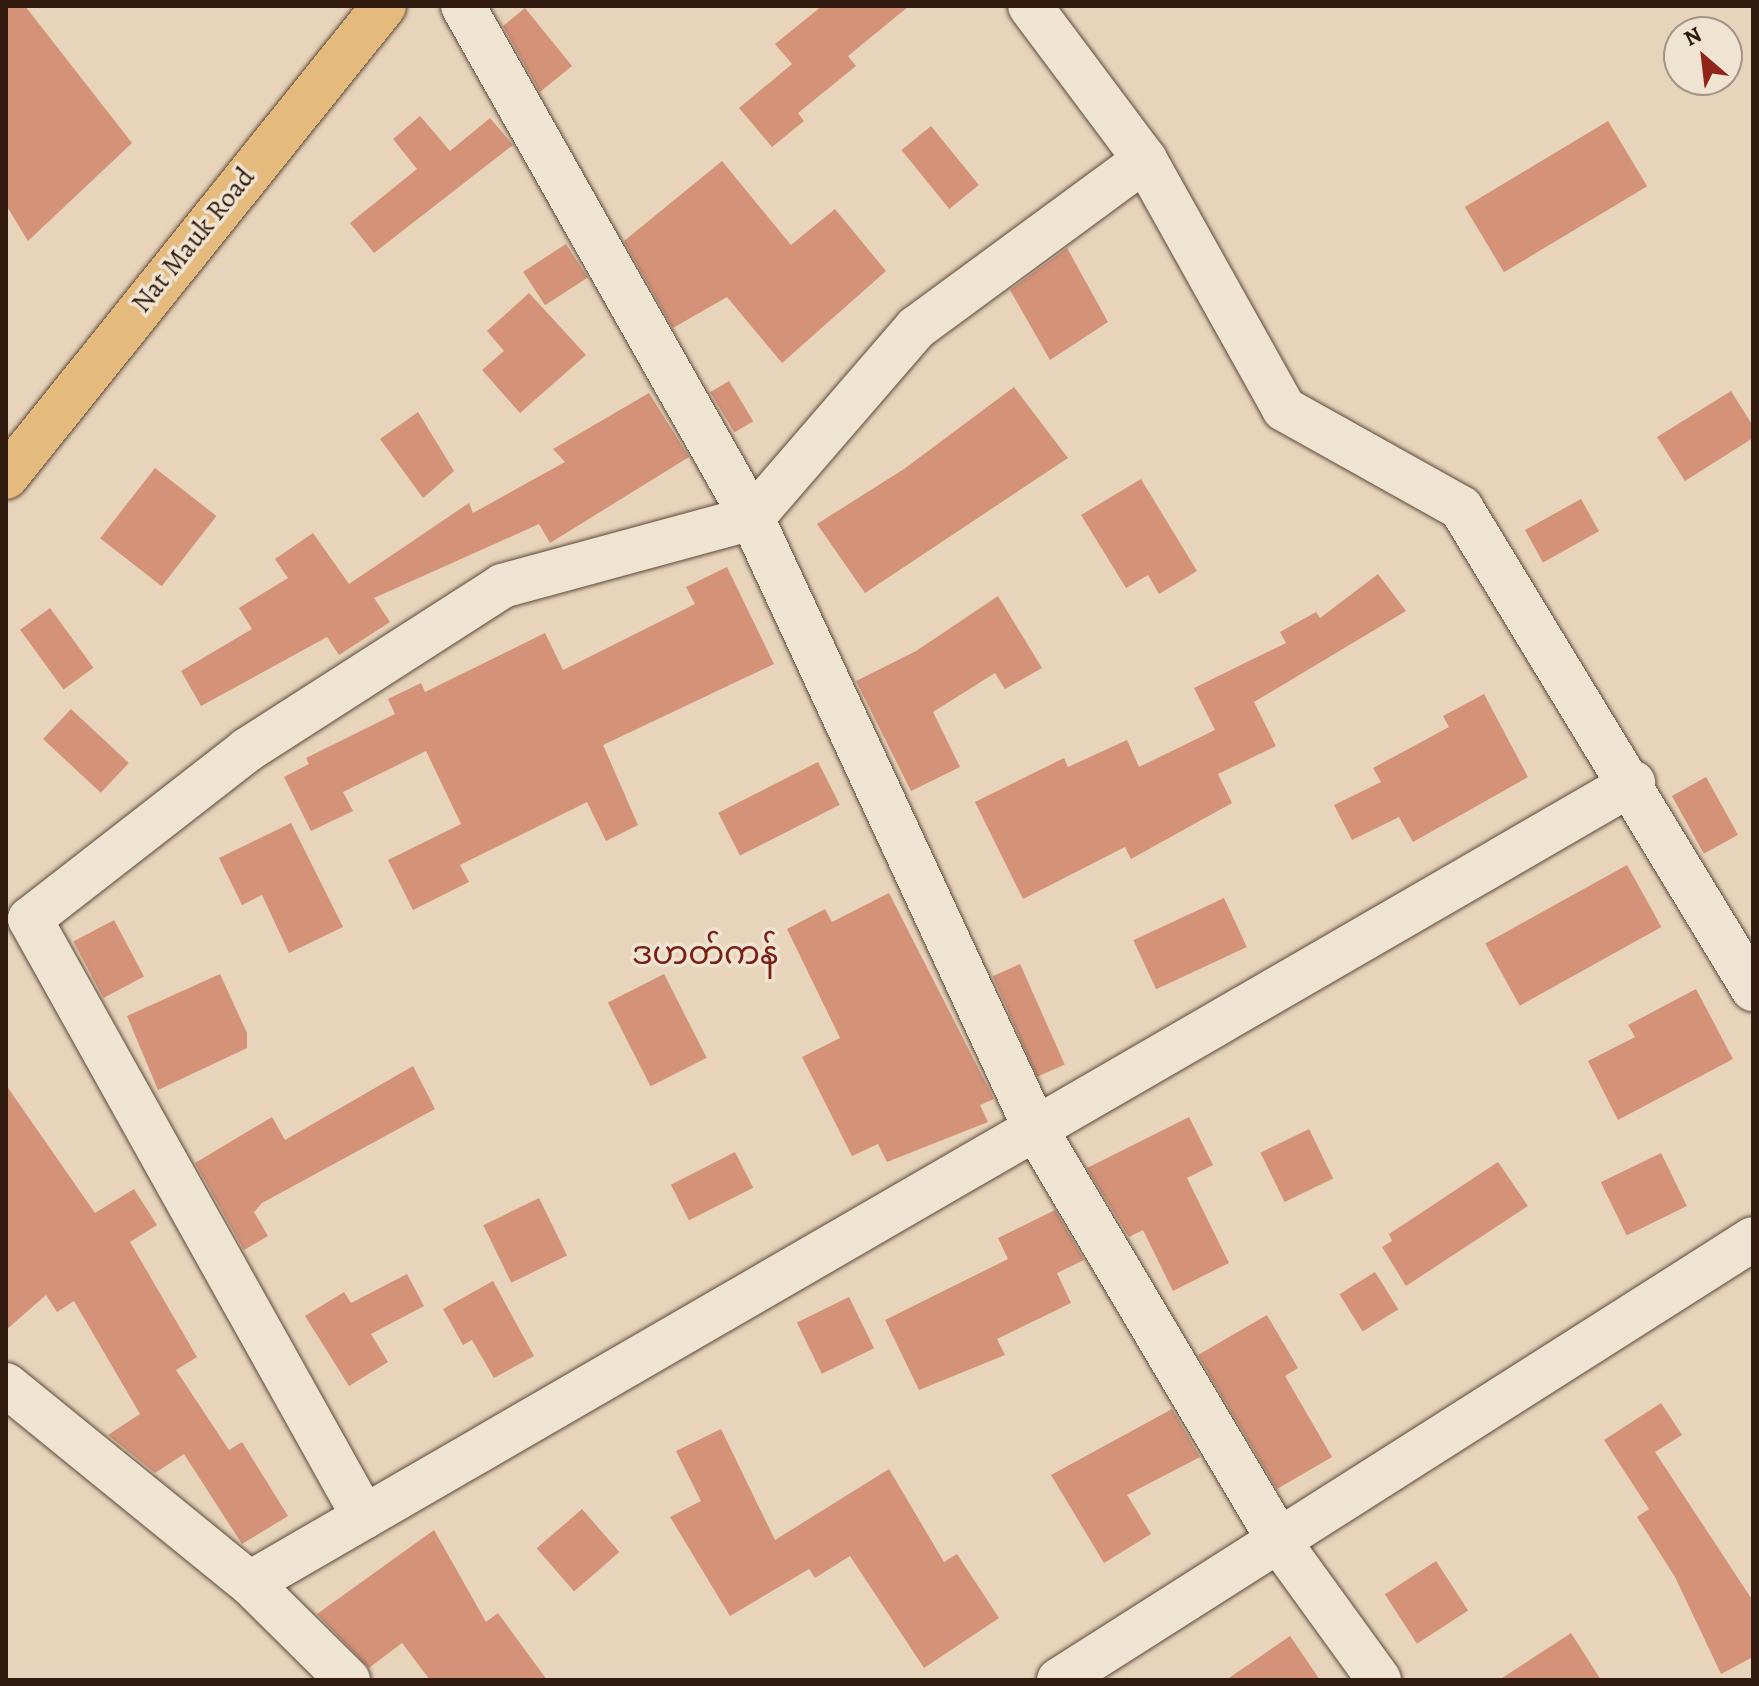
<!DOCTYPE html>
<html>
<head>
<meta charset="utf-8">
<style>
  body { margin:0 }
  #map { position:relative; width:1759px; height:1686px; overflow:hidden; background:#e7d4ba; font-family:Alegreya,"Noto Sans Myanmar",serif }
  div>[style] { position:absolute }
  [style*='--x'] { left:calc(var(--x)*1px); top:calc(var(--y)*1px); width:calc(var(--w)*1px); rotate:calc(var(--a)*1deg) }
  .building>* { inset:0; background:#d49379; transform-origin:0 0 }
  .roads { filter:drop-shadow(0 0 2px #5e4939) drop-shadow(0 0 2px #5e4939) }
  .minor>* { height:44px; margin:-22px; padding:0 22px; transform-origin:22px; border-radius:22px; background:#efe3d2 }
  .trunk>* { height:44px; margin:-22px; padding:0 22px; transform-origin:22px; border-radius:22px; background:#e4ba7d }
  span { translate:-50% -50%; white-space:nowrap; text-align:center; line-height:1.15; -webkit-text-stroke:7px #efe3d2; paint-order:stroke }
  .street-label { font-size:28px; color:#311b0e }
  .quarter-label { font-size:32px; color:#7a1f14 }
  .frame { position:absolute; inset:0; border:8px solid #311b0e; pointer-events:none }
  .north { position:absolute; left:1663px; top:16px; width:80px; height:80px; box-sizing:border-box; background:#efe3d2; border:2px solid #a39384; border-radius:50%; rotate:332deg; font-size:22px; font-weight:700; line-height:32px; text-align:center; color:#311b0e }
  .north::after { content:''; display:block; margin:auto; width:28px; height:36px; background:#8f2418; clip-path:polygon(50% 0,100% 100%,50% 72%,0 100%) }
</style>
</head>
<body>
<div id="map">
  <div class="building">
    <div style="clip-path:polygon(6px 6px,25px 6px,132px 143px,28px 241px,6px 205px)"></div>
    <div style="clip-path:polygon(822px 6px,909px 6px,848px 56px,856px 66px,798px 113px,804px 121px,772px 147px,739px 108px,792px 64px,775px 44px)"></div>
    <div style="clip-path:polygon(525px 8px,572px 66px,540px 92px,503px 26px)"></div>
    <div style="clip-path:polygon(420px 116px,450px 151px,490px 118px,513px 145px,374px 253px,350px 223px,417px 169px,393px 139px)"></div>
    <div style="left:1608px;top:121px;width:76px;height:167px;rotate:59deg"></div>
    <div style="left:931px;top:126px;width:76px;height:38px;rotate:51deg"></div>
    <div style="clip-path:polygon(722px 161px,791px 245px,835px 209px,886px 271px,782px 363px,727px 297px,673px 328px,624px 241px)"></div>
    <div style="left:566px;top:244px;width:40px;height:51px;rotate:57deg"></div>
    <div style="clip-path:polygon(1067px 248px,1108px 322px,1050px 360px,1010px 290px)"></div>
    <div style="clip-path:polygon(529px 293px,586px 355px,520px 413px,482px 370px,504px 351px,487px 331px)"></div>
    <div style="left:729px;top:381px;width:47px;height:22px;rotate:59deg"></div>
    <div style="clip-path:polygon(1014px 387px,1068px 458px,865px 593px,817px 524px,904px 469px)"></div>
    <div style="clip-path:polygon(1731px 391px,1753px 426px,1753px 438px,1685px 481px,1657px 437px)"></div>
    <div style="clip-path:polygon(649px 393px,689px 457px,550px 543px,539px 524px,374px 598px,390px 622px,339px 655px,327px 637px,201px 706px,181px 671px,252px 629px,239px 608px,288px 578px,275px 559px,313px 533px,349px 584px,469px 503px,473px 513px,565px 462px,553px 449px)"></div>
    <div style="clip-path:polygon(418px 412px,454px 471px,423px 498px,380px 439px)"></div>
    <div style="left:155px;top:468px;width:78px;height:89px;rotate:38deg"></div>
    <div style="clip-path:polygon(1141px 479px,1197px 571px,1159px 594px,1148px 575px,1126px 588px,1081px 515px)"></div>
    <div style="left:1581px;top:499px;width:37px;height:64px;rotate:61deg"></div>
    <div style="clip-path:polygon(727px 567px,774px 664px,603px 745px,638px 825px,606px 841px,587px 802px,460px 865px,469px 882px,413px 910px,388px 860px,461px 824px,426px 751px,343px 792px,353px 811px,311px 831px,284px 777px,309px 764px,306px 758px,395px 714px,388px 699px,421px 683px,425px 692px,545px 633px,563px 670px,695px 604px,686px 587px)"></div>
    <div style="clip-path:polygon(1378px 574px,1406px 611px,1254px 702px,1276px 746px,1218px 774px,1232px 803px,1131px 859px,1125px 847px,1023px 899px,975px 802px,1064px 758px,1068px 767px,1127px 740px,1139px 767px,1215px 730px,1194px 688px,1286px 643px,1280px 632px,1316px 612px,1320px 618px)"></div>
    <div style="clip-path:polygon(998px 596px,1042px 668px,1005px 689px,995px 673px,933px 712px,960px 767px,911px 791px,856px 681px,916px 651px)"></div>
    <div style="left:50px;top:608px;width:74px;height:37px;rotate:54deg"></div>
    <div style="clip-path:polygon(1484px 694px,1528px 777px,1413px 842px,1399px 817px,1352px 840px,1334px 805px,1381px 782px,1373px 768px,1449px 727px,1443px 716px)"></div>
    <div style="left:71px;top:709px;width:79px;height:41px;rotate:43deg"></div>
    <div style="left:818px;top:762px;width:48px;height:112px;rotate:63deg"></div>
    <div style="left:1706px;top:777px;width:66px;height:39px;rotate:61deg"></div>
    <div style="clip-path:polygon(291px 823px,343px 927px,289px 953px,262px 895px,242px 905px,219px 858px)"></div>
    <div style="left:1627px;top:865px;width:71px;height:162px;rotate:61deg"></div>
    <div style="clip-path:polygon(889px 893px,994px 1099px,980px 1105px,988px 1122px,887px 1162px,878px 1144px,852px 1156px,802px 1057px,840px 1038px,787px 929px,825px 909px,832px 922px)"></div>
    <div style="left:1224px;top:898px;width:54px;height:100px;rotate:65deg"></div>
    <div style="left:114px;top:920px;width:64px;height:46px;rotate:62deg"></div>
    <div style="left:1020px;top:964px;width:110px;height:30px;rotate:66deg"></div>
    <div style="clip-path:polygon(220px 974px,247px 1033px,247px 1048px,158px 1090px,127px 1016px)"></div>
    <div style="left:664px;top:974px;width:94px;height:63px;rotate:63deg"></div>
    <div style="clip-path:polygon(1696px 989px,1733px 1059px,1618px 1120px,1588px 1061px,1635px 1037px,1628px 1025px)"></div>
    <div style="clip-path:polygon(413px 1066px,435px 1109px,262px 1203px,254px 1212px,268px 1236px,244px 1250px,195px 1163px,272px 1117px,285px 1140px)"></div>
    <div style="clip-path:polygon(6px 1085px,95px 1213px,134px 1189px,157px 1225px,130px 1242px,197px 1357px,176px 1370px,229px 1450px,242px 1442px,288px 1516px,242px 1544px,184px 1454px,155px 1473px,108px 1435px,140px 1414px,74px 1301px,57px 1312px,46px 1295px,6px 1330px)"></div>
    <div style="clip-path:polygon(1189px 1117px,1213px 1165px,1187px 1178px,1229px 1263px,1173px 1291px,1143px 1230px,1129px 1237px,1087px 1168px)"></div>
    <div style="left:1309px;top:1129px;width:55px;height:54px;rotate:64deg"></div>
    <div style="left:735px;top:1152px;width:40px;height:72px;rotate:63deg"></div>
    <div style="left:1661px;top:1153px;width:59px;height:67px;rotate:64deg"></div>
    <div style="clip-path:polygon(1498px 1162px,1528px 1206px,1406px 1286px,1382px 1247px,1392px 1241px,1389px 1234px)"></div>
    <div style="left:539px;top:1198px;width:64px;height:62px;rotate:64deg"></div>
    <div style="clip-path:polygon(1055px 1210px,1084px 1260px,1057px 1273px,1071px 1303px,997px 1339px,1005px 1355px,919px 1390px,885px 1320px,1008px 1259px,998px 1238px)"></div>
    <div style="left:1375px;top:1272px;width:44px;height:42px;rotate:58deg"></div>
    <div style="clip-path:polygon(407px 1274px,424px 1306px,371px 1334px,388px 1362px,349px 1386px,305px 1316px,344px 1292px,351px 1303px)"></div>
    <div style="clip-path:polygon(493px 1281px,534px 1356px,494px 1378px,472px 1340px,463px 1345px,443px 1309px)"></div>
    <div style="left:849px;top:1297px;width:57px;height:58px;rotate:64deg"></div>
    <div style="clip-path:polygon(1267px 1315px,1298px 1368px,1285px 1376px,1332px 1457px,1277px 1489px,1198px 1355px)"></div>
    <div style="clip-path:polygon(1661px 1403px,1682px 1435px,1655px 1452px,1753px 1601px,1753px 1657px,1721px 1674px,1675px 1577px,1637px 1517px,1649px 1509px,1604px 1440px)"></div>
    <div style="clip-path:polygon(1172px 1409px,1200px 1457px,1127px 1495px,1151px 1534px,1104px 1563px,1051px 1475px)"></div>
    <div style="clip-path:polygon(721px 1429px,775px 1540px,889px 1469px,944px 1562px,957px 1554px,999px 1618px,924px 1668px,850px 1556px,815px 1578px,809px 1569px,730px 1616px,670px 1517px,701px 1501px,676px 1451px)"></div>
    <div style="left:582px;top:1509px;width:57px;height:60px;rotate:49deg"></div>
    <div style="clip-path:polygon(434px 1530px,486px 1622px,498px 1613px,547px 1680px,430px 1680px,402px 1643px,369px 1668px,317px 1614px)"></div>
    <div style="left:1436px;top:1561px;width:59px;height:61px;rotate:57deg"></div>
    <div style="clip-path:polygon(1571px 1633px,1601px 1680px,1499px 1680px)"></div>
    <div style="clip-path:polygon(1290px 1636px,1320px 1680px,1226px 1680px)"></div>
  </div>
  <div class="roads">
    <div class="minor">
      <div style="--x:463;--y:6;--w:588;--a:60.56"></div>
      <div style="--x:752;--y:518;--w:672;--a:65.11"></div>
      <div style="--x:1035;--y:1128;--w:482;--a:59.4"></div>
      <div style="--x:1280;--y:1543;--w:169;--a:54.1"></div>
      <div style="--x:1030;--y:6;--w:192;--a:53.2"></div>
      <div style="--x:1145;--y:160;--w:285;--a:60.8"></div>
      <div style="--x:1284;--y:409;--w:203;--a:29.2"></div>
      <div style="--x:1461;--y:508;--w:563;--a:58.74"></div>
      <div style="--x:6;--y:1385;--w:314;--a:39.1"></div>
      <div style="--x:250;--y:1583;--w:138;--a:44.7"></div>
      <div style="--x:364;--y:1517;--w:685;--a:-119.18"></div>
      <div style="--x:30;--y:919;--w:275;--a:-37.9"></div>
      <div style="--x:247;--y:750;--w:303;--a:-32.7"></div>
      <div style="--x:502;--y:586;--w:259;--a:-15.2"></div>
      <div style="--x:752;--y:518;--w:251;--a:-49.2"></div>
      <div style="--x:916;--y:328;--w:284;--a:-36.3"></div>
      <div style="--x:250;--y:1583;--w:1598;--a:-30.05"></div>
      <div style="--x:1059;--y:1680;--w:822;--a:-32.43"></div>
    </div>
    <div class="trunk">
      <div style="--x:6;--y:477;--w:604;--a:-51.25"></div>
    </div>
  </div>
  <div class="street-label">
    <span style="left:193px;top:240px;rotate:-51deg">Nat Mauk Road</span>
  </div>
  <div class="quarter-label">
    <span style="left:705px;top:953px">ဒဟတ်ကန်</span>
  </div>
  <div class="frame"></div>
  <div class="north">N</div>
</div>
</body>
</html>
